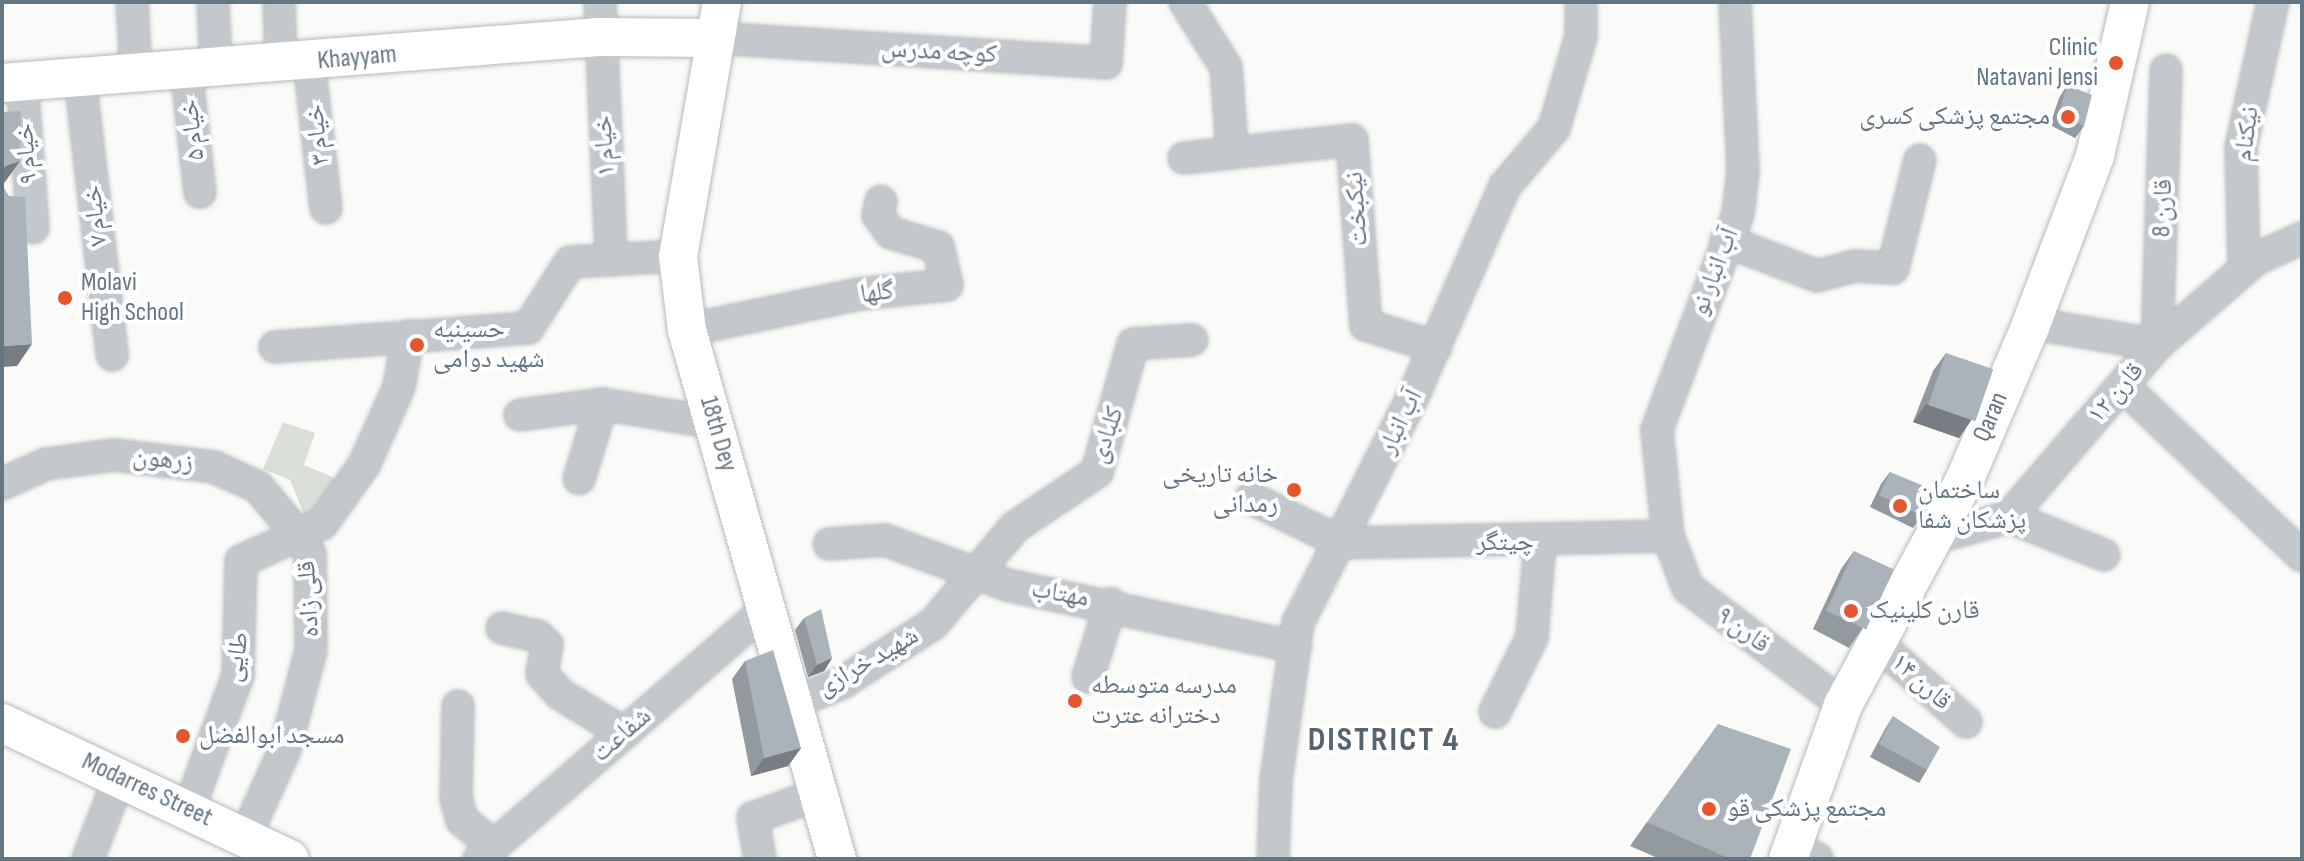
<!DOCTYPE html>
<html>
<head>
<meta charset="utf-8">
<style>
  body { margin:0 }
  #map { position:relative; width:2304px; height:861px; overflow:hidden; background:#fafaf8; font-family:"Sofia Sans Condensed","Noto Naskh Arabic",sans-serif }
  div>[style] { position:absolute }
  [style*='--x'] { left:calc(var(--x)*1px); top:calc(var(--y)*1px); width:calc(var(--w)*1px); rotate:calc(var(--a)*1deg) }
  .green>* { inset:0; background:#dadfd7 }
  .roads { filter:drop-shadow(0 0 2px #b5babe) drop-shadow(0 0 2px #b5babe) }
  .minor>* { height:30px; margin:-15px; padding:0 15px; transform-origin:15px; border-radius:15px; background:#c3c8cc }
  .major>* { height:38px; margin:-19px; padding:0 19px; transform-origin:19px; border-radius:19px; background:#fff }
  .wall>* { inset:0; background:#929a9f }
  .shaded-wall>* { inset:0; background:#777d82 }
  .building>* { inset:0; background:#aab3b9; transform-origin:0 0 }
  .dots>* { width:22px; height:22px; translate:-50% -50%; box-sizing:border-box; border:4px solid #fff; border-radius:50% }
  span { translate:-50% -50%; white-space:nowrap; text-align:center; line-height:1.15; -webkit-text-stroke:8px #fff; paint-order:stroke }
  .poi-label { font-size:26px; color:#657683 }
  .right { translate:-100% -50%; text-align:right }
  .left { translate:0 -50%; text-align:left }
  .street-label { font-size:26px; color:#657683 }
  .district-label { font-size:34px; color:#57646e; font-weight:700; letter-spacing:2px }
  .frame { position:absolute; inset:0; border:4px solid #657683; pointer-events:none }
</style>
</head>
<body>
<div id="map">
  <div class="green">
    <div style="clip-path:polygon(283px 422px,315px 433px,304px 465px,335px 478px,317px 520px,307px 522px,290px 480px,263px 469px)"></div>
  </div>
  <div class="roads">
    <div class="minor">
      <div style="--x:132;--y:2;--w:70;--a:86.7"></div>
      <div style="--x:213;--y:2;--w:64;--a:87.3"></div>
      <div style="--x:279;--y:2;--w:61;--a:88.1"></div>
      <div style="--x:600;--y:2;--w:253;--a:87.5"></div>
      <div style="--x:1185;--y:2;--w:77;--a:57.8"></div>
      <div style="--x:1226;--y:67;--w:82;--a:85.8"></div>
      <div style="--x:1735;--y:2;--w:169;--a:87.3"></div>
      <div style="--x:1743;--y:171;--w:43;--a:96.6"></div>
      <div style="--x:1738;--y:214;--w:231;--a:110.6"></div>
      <div style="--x:1657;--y:430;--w:107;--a:84.1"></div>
      <div style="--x:1668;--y:536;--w:56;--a:69"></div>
      <div style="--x:1688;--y:588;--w:194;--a:37"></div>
      <div style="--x:712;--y:38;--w:395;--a:3.6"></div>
      <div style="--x:1106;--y:63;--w:61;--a:-86.2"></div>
      <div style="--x:309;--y:62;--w:147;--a:83.4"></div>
      <div style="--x:186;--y:68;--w:125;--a:83.6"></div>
      <div style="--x:80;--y:77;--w:280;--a:83.4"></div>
      <div style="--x:22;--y:81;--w:147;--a:85.7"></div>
      <div style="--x:1184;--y:158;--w:169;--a:-6.1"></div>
      <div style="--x:1352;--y:140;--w:186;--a:85.7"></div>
      <div style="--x:1366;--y:325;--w:73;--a:17.4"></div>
      <div style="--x:1726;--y:241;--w:97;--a:21"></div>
      <div style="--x:1817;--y:276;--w:39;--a:-15"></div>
      <div style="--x:1855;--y:266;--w:38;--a:3"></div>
      <div style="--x:1893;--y:268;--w:111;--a:-76"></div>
      <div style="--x:2244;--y:268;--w:121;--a:-91.4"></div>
      <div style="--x:2241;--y:147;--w:148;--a:-77.6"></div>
      <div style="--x:2031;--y:323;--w:128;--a:9.9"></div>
      <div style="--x:687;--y:330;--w:176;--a:-11.8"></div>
      <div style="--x:859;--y:294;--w:88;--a:-5.8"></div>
      <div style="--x:947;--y:285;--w:39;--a:-103"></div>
      <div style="--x:938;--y:247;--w:49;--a:-163.4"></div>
      <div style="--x:891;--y:233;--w:22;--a:-126"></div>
      <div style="--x:878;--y:215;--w:14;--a:-78"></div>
      <div style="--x:2157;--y:345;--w:275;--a:-88.1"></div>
      <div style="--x:275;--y:347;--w:254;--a:-4.3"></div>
      <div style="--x:528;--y:328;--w:78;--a:-57.5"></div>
      <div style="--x:570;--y:262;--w:108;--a:-3.2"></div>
      <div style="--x:2123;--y:386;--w:247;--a:43.5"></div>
      <div style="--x:602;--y:404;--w:115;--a:9.5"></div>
      <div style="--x:520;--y:415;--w:83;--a:-7.6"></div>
      <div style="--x:602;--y:404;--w:78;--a:107"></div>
      <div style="--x:2;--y:484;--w:48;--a:-24.4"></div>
      <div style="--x:46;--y:464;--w:69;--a:-7.5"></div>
      <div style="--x:114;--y:455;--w:101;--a:6.8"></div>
      <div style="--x:214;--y:467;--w:48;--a:24.4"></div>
      <div style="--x:258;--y:487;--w:65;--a:50"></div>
      <div style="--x:300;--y:537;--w:20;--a:60"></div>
      <div style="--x:310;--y:554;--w:96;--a:89.4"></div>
      <div style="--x:311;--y:650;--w:102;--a:104.7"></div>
      <div style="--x:285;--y:749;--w:97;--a:114.4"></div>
      <div style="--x:1251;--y:498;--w:102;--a:26.3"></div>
      <div style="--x:1342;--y:543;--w:326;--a:-1.2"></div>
      <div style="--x:2009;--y:517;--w:102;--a:21.8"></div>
      <div style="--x:1930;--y:539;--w:82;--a:-15.6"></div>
      <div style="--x:2009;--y:517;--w:227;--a:-49.3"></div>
      <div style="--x:2157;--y:345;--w:131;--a:-41"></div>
      <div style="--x:2256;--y:259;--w:51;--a:-24.5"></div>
      <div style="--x:829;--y:544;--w:56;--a:-4.1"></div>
      <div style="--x:885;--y:540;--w:130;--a:20.2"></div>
      <div style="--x:1007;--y:585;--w:295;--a:12.1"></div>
      <div style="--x:502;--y:628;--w:37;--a:13"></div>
      <div style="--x:538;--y:636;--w:13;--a:45"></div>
      <div style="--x:547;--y:645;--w:29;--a:100"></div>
      <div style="--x:542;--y:674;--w:27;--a:48"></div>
      <div style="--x:560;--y:694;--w:75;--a:31.4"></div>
      <div style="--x:1875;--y:641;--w:122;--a:41.7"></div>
      <div style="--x:1088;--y:677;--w:77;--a:-72.7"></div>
      <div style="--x:790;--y:704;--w:56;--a:-22"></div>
      <div style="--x:842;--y:683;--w:108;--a:-33"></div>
      <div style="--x:933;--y:624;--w:127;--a:-49.8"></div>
      <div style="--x:1015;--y:527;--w:99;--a:-33.9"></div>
      <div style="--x:1097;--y:472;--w:133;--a:-74.3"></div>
      <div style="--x:1133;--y:344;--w:59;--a:-3.9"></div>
      <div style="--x:458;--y:706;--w:92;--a:91.2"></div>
      <div style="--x:456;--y:798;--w:23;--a:75"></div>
      <div style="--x:462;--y:820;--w:41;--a:39.1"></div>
      <div style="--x:1495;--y:712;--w:84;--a:-63.7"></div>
      <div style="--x:1532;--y:637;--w:93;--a:-85.1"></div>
      <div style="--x:189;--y:809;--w:143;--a:-69.9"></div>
      <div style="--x:238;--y:675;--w:114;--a:-88.5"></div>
      <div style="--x:241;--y:561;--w:89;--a:-24.6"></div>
      <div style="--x:322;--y:524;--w:72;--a:-54.6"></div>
      <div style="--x:364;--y:465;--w:85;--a:-65.8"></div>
      <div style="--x:399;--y:387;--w:52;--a:-80"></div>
      <div style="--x:1792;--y:846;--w:28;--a:27"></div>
      <div style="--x:88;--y:859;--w:89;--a:-68.9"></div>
      <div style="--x:479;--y:859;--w:378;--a:-41"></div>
      <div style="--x:760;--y:859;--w:42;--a:-99.7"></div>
      <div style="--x:753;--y:818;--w:69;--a:-20.3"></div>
      <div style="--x:1273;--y:859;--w:79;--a:-87.8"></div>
      <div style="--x:1276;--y:780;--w:159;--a:-82"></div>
      <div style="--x:1298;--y:623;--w:257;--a:-63.1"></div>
      <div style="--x:1414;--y:394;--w:227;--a:-66.4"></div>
      <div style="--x:1505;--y:186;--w:76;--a:-49.8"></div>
      <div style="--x:1554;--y:128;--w:96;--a:-73.6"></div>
      <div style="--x:1581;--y:36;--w:34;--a:-90"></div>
    </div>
    <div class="major">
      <div style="--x:722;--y:2;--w:258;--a:99.8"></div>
      <div style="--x:678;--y:256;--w:75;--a:83.1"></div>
      <div style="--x:687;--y:330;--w:550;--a:74.17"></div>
      <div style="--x:2;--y:83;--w:599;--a:-4.41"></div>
      <div style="--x:599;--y:37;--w:113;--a:0.5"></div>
      <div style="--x:2;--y:723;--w:318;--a:25.3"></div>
      <div style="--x:1788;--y:859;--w:164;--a:-70.3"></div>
      <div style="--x:1843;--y:705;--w:257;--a:-61.6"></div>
      <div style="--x:1965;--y:479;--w:165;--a:-66.8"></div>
      <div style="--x:2030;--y:327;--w:183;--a:-69.2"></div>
      <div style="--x:2095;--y:156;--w:158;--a:-77.2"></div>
    </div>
  </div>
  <div class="wall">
    <div style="clip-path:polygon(2067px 85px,2084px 126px,2075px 138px,2050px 125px,2059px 98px)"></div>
    <div style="clip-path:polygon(1946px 353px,1972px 419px,1959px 438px,1913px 422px,1933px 371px)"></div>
    <div style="clip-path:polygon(1890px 472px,1922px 516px,1913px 528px,1870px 507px,1881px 484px)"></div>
    <div style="clip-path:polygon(1854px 551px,1862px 629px,1849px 648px,1813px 629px,1841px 569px)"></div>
    <div style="clip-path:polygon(804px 618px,832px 658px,824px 671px,808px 677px,795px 630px)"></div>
    <div style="clip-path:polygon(745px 661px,801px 748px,788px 766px,751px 776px,732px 679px)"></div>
    <div style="clip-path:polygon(1893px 716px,1927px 770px,1919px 783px,1870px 757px,1885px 729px)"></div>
    <div style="clip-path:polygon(1647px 822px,1750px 859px,1660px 859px,1630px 846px)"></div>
  </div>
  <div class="shaded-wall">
    <div style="clip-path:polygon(20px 161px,5px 182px,2px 183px,2px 171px,5px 166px)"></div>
    <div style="clip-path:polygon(32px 344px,17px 366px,2px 367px,2px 346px)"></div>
    <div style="clip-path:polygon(1926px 404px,1972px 419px,1959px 438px,1913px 422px)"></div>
    <div style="clip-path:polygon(832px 658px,824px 671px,808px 677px,817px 665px)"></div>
    <div style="clip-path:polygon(801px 748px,788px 766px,751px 776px,764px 758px)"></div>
  </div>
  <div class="building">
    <div style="clip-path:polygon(2067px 85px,2092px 95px,2084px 126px,2059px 113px)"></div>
    <div style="clip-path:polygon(3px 105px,3px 112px,21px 111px,20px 161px,5px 166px,2px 174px)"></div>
    <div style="clip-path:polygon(2px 185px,9px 196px,25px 197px,32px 344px,2px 346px)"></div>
    <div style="left:1946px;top:353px;width:50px;height:55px;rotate:19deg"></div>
    <div style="clip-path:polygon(1890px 472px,1936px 491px,1922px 516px,1879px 495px)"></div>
    <div style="left:1854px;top:551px;width:44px;height:66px;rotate:25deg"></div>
    <div style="clip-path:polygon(821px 609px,832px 658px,817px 665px,804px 618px)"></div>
    <div style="clip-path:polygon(773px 650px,801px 748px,764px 758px,745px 661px)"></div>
    <div style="clip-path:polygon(1893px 716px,1940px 747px,1927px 770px,1879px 744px)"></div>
    <div style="clip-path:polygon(1718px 724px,1791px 749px,1750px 859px,1730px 859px,1647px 822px)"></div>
  </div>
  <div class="dots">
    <div style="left:2116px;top:63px;background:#e4572e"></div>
    <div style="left:2068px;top:117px;background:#e4572e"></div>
    <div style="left:65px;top:298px;background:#e4572e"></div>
    <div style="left:417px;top:345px;background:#e4572e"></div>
    <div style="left:1294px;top:490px;background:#e4572e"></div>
    <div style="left:1900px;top:506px;background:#e4572e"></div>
    <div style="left:1851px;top:611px;background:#e4572e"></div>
    <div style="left:1075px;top:701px;background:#e4572e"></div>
    <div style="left:183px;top:736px;background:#e4572e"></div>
    <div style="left:1709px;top:809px;background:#e4572e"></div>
  </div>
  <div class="poi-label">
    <span class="right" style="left:2098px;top:63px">Clinic<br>Natavani Jensi</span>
    <span class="right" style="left:2050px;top:117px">مجتمع پزشکی کسری</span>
    <span class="left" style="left:81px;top:298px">Molavi<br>High School</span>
    <span class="left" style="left:433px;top:345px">حسینیه<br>شهید دوامی</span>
    <span class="right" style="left:1278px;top:490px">خانه تاریخی<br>رمدانی</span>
    <span class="left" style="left:1918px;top:506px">ساختمان<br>پزشکان شفا</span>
    <span class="left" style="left:1869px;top:611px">قارن کلینیک</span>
    <span class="left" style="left:1091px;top:701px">مدرسه متوسطه<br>دخترانه عترت</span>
    <span class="left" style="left:199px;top:736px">مسجد ابوالفضل</span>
    <span class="left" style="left:1727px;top:809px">مجتمع پزشکی قو</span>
  </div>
  <div class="street-label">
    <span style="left:939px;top:52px;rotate:3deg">کوچه مدرس</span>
    <span style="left:357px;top:58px;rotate:-5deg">Khayyam</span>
    <span style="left:193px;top:130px;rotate:-97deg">خیام ۵</span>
    <span style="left:2247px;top:134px;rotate:-82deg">نیکنام</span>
    <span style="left:318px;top:135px;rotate:-96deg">خیام ۳</span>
    <span style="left:605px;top:146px;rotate:-93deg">خیام ۱</span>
    <span style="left:27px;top:154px;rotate:-94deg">خیام ۹</span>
    <span style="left:2163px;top:208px;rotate:-88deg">قارن 8</span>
    <span style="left:1357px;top:209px;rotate:-94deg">نیکبخت</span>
    <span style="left:96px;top:216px;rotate:-96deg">خیام ۷</span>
    <span style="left:1715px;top:272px;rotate:-69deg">آب انبار نو</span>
    <span style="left:877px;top:293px;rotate:-7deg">گلها</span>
    <span style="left:2116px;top:393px;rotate:-49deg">قارن ۱۲</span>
    <span style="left:1991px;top:417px;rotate:-67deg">Qaran</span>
    <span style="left:1401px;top:422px;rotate:-64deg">آب انبار</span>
    <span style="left:718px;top:434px;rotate:74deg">18th Dey</span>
    <span style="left:1107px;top:435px;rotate:-71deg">کلبادی</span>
    <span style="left:163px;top:460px;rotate:7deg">زرهون</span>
    <span style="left:1505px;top:543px">چیتگر</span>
    <span style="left:1060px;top:594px;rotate:10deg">مهتاب</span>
    <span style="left:309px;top:599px;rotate:-93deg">قلی زاده</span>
    <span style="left:1743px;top:630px;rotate:37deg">قارن ٩</span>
    <span style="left:237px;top:657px;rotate:-80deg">طایی</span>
    <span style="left:868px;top:662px;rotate:-30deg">شهید خرازی</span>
    <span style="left:1921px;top:682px;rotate:42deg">قارن ۱۴</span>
    <span style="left:622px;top:735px;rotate:-41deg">شفاعت</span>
    <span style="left:147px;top:790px;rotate:25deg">Modarres Street</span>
  </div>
  <div class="district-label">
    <span style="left:1384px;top:740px">DISTRICT 4</span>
  </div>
  <div class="frame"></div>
</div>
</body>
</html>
